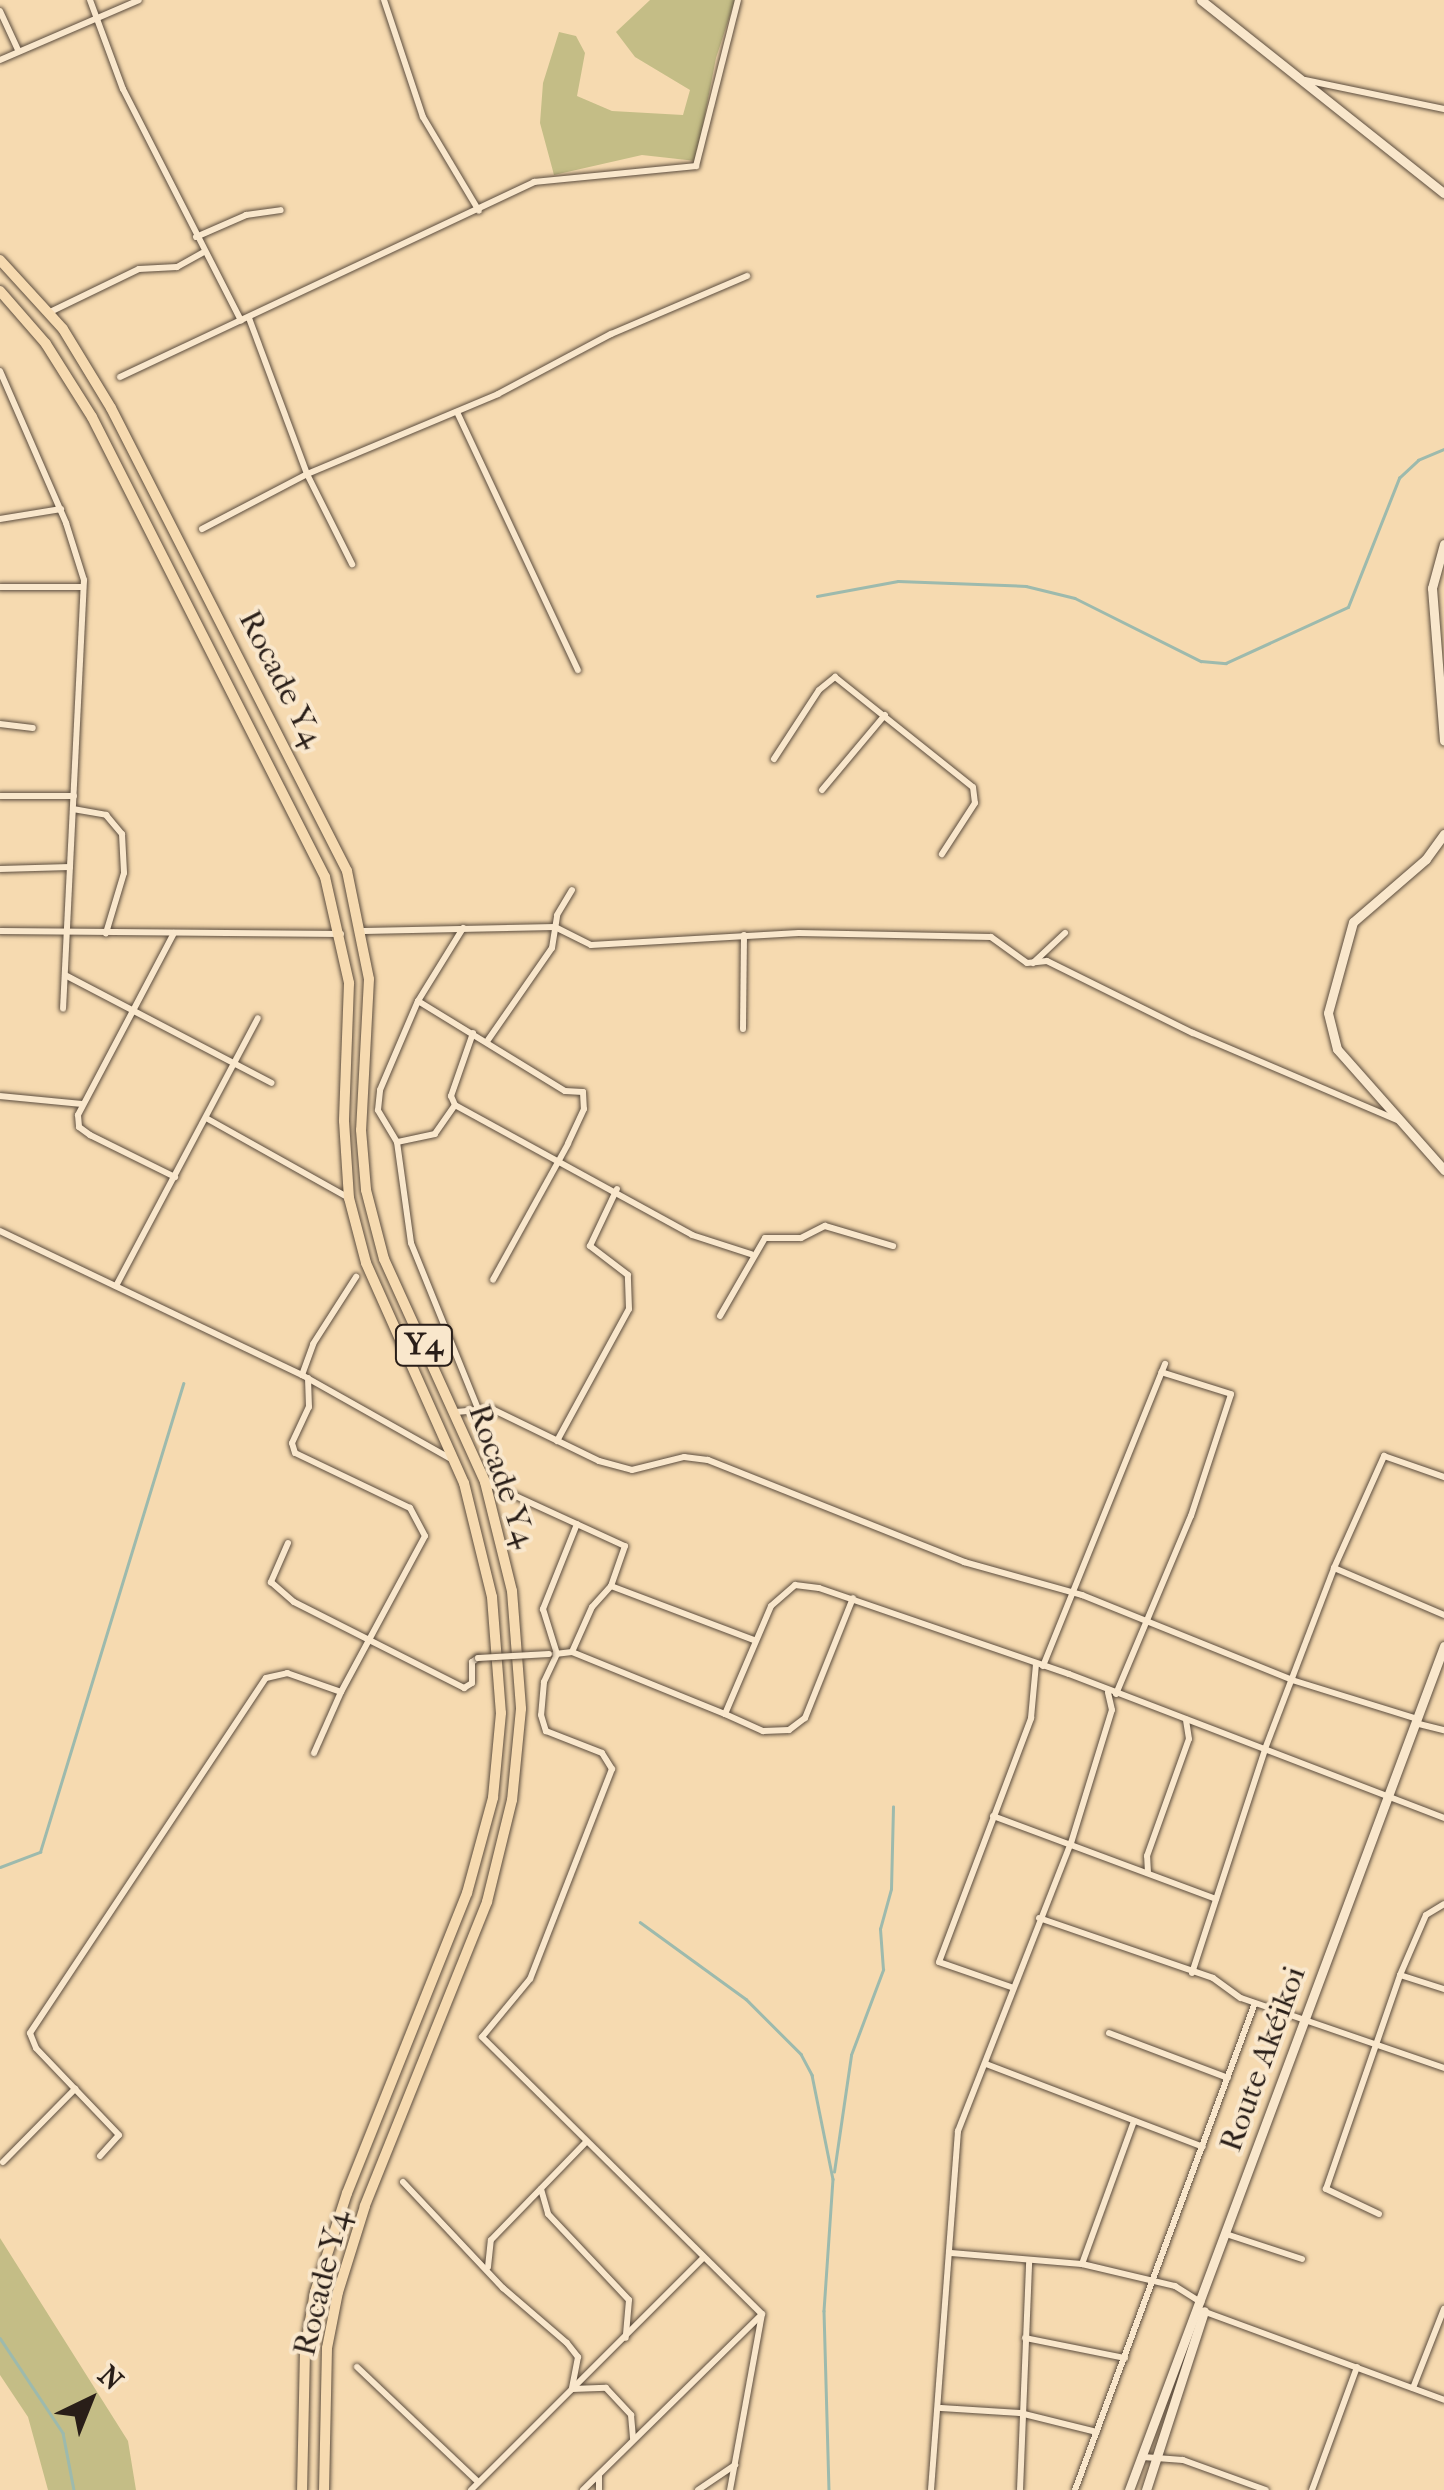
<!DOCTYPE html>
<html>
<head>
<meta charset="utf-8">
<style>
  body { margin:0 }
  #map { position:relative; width:1444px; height:2490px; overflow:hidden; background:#f6dab0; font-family:"IM FELL French Canon",serif }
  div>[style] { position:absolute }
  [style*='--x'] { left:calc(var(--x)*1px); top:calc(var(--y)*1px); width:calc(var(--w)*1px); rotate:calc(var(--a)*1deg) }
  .green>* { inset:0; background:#c4bd86 }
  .stream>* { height:2.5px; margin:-1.25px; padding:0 1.25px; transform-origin:1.25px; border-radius:1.25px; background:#9dbaad }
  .roads { filter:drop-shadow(0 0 2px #5c4d3e) drop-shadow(0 0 2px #5c4d3e) }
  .street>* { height:6px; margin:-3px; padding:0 3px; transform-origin:3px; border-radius:3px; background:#f9e7cc }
  .secondary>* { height:9px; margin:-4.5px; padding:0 4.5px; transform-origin:4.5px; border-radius:4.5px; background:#f9e7cc }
  .highway>* { height:10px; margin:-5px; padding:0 5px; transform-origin:5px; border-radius:5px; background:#f6dab0 }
  .bridges { filter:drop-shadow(0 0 2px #5c4d3e) drop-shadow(0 0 2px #5c4d3e) }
  .street-bridge>* { height:6px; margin:-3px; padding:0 3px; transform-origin:3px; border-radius:3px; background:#f9e7cc }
  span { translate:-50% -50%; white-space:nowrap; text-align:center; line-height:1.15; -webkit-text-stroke:8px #f9e7cc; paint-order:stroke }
  .shield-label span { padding:2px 8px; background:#f9e7cc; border:2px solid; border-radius:8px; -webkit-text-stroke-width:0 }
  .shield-label { font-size:30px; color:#291e18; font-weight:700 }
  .street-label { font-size:32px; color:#291e18 }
  .north { position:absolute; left:40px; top:2350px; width:100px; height:100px; -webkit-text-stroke:8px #f9e7cc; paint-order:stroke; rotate:43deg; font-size:28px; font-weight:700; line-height:40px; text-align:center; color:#291e18 }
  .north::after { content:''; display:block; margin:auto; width:35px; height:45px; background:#291e18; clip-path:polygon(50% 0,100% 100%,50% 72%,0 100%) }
</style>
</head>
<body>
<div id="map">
  <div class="green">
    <div style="clip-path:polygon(650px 0,735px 0,716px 58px,696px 161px,642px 155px,554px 175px,540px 123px,543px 83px,559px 32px,576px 36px,585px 53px,577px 96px,612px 111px,683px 115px,690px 90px,635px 57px,616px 32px)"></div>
    <div style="clip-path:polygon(0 2238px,128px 2441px,136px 2490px,48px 2490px,28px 2417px,0 2375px)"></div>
  </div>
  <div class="stream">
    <div style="--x:817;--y:596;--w:82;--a:-10.5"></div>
    <div style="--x:898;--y:581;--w:128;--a:2.2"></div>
    <div style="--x:1026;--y:586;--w:50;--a:13.8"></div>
    <div style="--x:1075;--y:598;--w:141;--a:26.6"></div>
    <div style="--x:1201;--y:661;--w:25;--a:5"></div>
    <div style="--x:1226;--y:663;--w:134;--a:-24.7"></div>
    <div style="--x:1348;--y:607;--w:139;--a:-68.4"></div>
    <div style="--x:1399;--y:478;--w:26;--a:-43"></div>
    <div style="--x:1418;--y:460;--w:28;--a:-23"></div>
    <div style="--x:0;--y:1867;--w:43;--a:-20.6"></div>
    <div style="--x:40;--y:1852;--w:490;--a:-73"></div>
    <div style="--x:640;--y:1922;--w:131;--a:36"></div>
    <div style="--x:746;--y:1999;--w:78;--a:45"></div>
    <div style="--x:801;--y:2054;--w:24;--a:62"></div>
    <div style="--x:812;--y:2075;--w:106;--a:78.6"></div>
    <div style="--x:833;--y:2179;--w:132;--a:93.9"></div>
    <div style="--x:824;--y:2311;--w:179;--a:88.4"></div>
    <div style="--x:834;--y:2172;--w:118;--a:-81.7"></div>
    <div style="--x:851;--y:2055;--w:91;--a:-69.4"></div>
    <div style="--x:883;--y:1970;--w:41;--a:-94.2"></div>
    <div style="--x:880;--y:1929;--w:41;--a:-74.6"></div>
    <div style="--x:891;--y:1889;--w:82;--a:-88.6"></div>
    <div style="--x:0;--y:2338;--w:114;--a:56.4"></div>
    <div style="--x:63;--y:2433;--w:58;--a:79.1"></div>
  </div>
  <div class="roads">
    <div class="street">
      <div style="--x:90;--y:0;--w:95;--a:69.7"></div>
      <div style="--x:123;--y:89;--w:260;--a:63"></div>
      <div style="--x:384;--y:0;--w:123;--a:71.6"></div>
      <div style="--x:423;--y:117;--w:109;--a:59.2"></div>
      <div style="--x:0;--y:11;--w:43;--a:65.2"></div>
      <div style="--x:0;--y:60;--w:151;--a:-23.3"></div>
      <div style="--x:1305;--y:80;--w:142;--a:11.8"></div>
      <div style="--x:196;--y:237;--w:55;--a:-23.7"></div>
      <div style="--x:246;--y:215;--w:35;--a:-8"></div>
      <div style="--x:48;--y:313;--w:101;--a:-25.8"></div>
      <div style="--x:139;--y:269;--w:38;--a:-3"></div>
      <div style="--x:177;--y:267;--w:29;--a:-29"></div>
      <div style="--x:249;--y:318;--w:166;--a:69.6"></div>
      <div style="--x:307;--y:474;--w:101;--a:63.4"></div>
      <div style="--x:0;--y:371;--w:166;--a:66.5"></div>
      <div style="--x:66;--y:523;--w:60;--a:72.5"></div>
      <div style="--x:84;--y:580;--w:429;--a:92.8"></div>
      <div style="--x:120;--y:377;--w:458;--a:-25.2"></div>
      <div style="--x:534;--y:182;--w:163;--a:-5.6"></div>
      <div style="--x:696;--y:166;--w:171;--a:-75.8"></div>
      <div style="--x:457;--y:412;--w:285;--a:64.9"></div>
      <div style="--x:0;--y:519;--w:62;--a:-9.3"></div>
      <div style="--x:202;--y:529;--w:119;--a:-27.6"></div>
      <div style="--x:307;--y:474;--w:207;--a:-22.7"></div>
      <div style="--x:498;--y:394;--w:128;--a:-28"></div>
      <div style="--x:611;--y:334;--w:148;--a:-23.1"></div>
      <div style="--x:0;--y:587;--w:83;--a:0"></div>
      <div style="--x:0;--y:724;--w:33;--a:7"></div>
      <div style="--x:774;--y:759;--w:82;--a:-56.9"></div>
      <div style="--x:819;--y:690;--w:21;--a:-39"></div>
      <div style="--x:835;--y:677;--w:176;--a:38.6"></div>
      <div style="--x:973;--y:787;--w:16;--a:83"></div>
      <div style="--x:975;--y:803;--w:61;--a:122.9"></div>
      <div style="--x:822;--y:790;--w:98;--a:-50"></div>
      <div style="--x:0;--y:796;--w:74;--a:0"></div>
      <div style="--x:73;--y:809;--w:34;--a:10"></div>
      <div style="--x:106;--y:815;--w:25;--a:50"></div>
      <div style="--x:122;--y:834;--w:39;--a:87"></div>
      <div style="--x:124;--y:873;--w:63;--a:106.7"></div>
      <div style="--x:0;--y:869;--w:70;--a:-1.6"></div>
      <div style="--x:0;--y:931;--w:341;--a:0.5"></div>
      <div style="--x:364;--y:931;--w:191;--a:-1.2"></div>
      <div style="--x:555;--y:927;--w:40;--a:26.6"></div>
      <div style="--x:591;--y:945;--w:208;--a:-3.3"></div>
      <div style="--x:799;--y:933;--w:192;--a:1.2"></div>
      <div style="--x:991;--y:937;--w:44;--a:35.8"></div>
      <div style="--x:1027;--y:963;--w:20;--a:-6"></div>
      <div style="--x:1047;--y:961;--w:163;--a:26.3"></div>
      <div style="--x:1193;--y:1033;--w:224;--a:23.1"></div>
      <div style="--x:174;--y:933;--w:206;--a:117.8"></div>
      <div style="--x:78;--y:1115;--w:12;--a:85"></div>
      <div style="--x:79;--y:1127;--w:14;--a:36"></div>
      <div style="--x:90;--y:1135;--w:95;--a:26.3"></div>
      <div style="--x:1033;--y:963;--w:44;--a:-43.2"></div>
      <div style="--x:65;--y:975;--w:233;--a:27.6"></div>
      <div style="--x:418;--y:1001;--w:172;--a:31.5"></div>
      <div style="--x:565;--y:1091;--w:18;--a:3"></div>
      <div style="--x:583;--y:1092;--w:17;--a:87"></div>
      <div style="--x:584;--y:1109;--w:38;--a:115"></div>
      <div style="--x:568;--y:1144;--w:155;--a:118.9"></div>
      <div style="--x:743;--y:1029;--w:94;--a:-89.4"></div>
      <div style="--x:473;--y:1033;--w:67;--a:109.2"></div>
      <div style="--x:451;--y:1096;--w:10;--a:66"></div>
      <div style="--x:455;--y:1105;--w:35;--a:125"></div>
      <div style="--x:435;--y:1134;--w:39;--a:168"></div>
      <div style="--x:397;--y:1142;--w:102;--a:82.1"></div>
      <div style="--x:411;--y:1243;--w:179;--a:68"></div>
      <div style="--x:488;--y:1040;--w:112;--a:-55.2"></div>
      <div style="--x:552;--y:948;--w:33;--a:-81"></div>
      <div style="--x:557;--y:915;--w:29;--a:-59"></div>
      <div style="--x:0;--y:1096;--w:82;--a:5.6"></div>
      <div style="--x:455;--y:1105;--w:270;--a:28.7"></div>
      <div style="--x:692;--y:1235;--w:62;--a:17.9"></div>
      <div style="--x:206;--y:1118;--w:164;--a:29.2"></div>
      <div style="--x:397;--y:1142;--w:37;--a:-121"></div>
      <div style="--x:378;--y:1110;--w:20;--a:-84"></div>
      <div style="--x:380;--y:1090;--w:97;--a:-66.9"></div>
      <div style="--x:418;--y:1001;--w:86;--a:-58.3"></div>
      <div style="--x:0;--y:1231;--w:335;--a:25.5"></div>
      <div style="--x:302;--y:1375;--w:173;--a:29.4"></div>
      <div style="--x:116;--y:1286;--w:303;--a:-62.1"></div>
      <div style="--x:720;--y:1316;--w:90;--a:-60"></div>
      <div style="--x:765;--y:1238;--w:36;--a:0"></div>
      <div style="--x:801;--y:1238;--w:27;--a:-27"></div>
      <div style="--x:825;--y:1226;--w:71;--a:16.4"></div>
      <div style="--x:302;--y:1375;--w:33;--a:-70"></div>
      <div style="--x:313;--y:1344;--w:80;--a:-57.3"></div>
      <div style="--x:456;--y:1412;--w:36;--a:-5"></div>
      <div style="--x:492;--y:1409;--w:119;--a:25.9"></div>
      <div style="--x:599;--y:1461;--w:34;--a:15"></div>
      <div style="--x:632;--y:1470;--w:54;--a:-14"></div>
      <div style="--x:684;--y:1457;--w:24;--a:7"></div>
      <div style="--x:708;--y:1460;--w:276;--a:21.7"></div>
      <div style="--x:964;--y:1562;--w:123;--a:15.6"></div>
      <div style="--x:1082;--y:1595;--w:227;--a:22"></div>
      <div style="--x:1292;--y:1680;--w:131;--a:17.3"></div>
      <div style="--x:557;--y:1441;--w:150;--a:-61.4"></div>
      <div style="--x:629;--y:1309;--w:34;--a:-92"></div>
      <div style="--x:628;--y:1275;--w:48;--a:-142.7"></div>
      <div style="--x:590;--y:1246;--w:63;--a:-64.7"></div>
      <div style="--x:485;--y:1482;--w:154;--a:24.6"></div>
      <div style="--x:625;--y:1546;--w:42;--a:109.3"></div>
      <div style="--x:611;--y:1586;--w:28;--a:132"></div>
      <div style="--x:592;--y:1607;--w:49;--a:114"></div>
      <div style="--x:572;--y:1652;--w:17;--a:173"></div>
      <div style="--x:577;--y:1524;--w:92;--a:111.8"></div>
      <div style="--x:543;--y:1609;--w:47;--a:72.7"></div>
      <div style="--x:557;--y:1654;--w:31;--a:115"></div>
      <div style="--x:544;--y:1682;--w:33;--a:95"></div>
      <div style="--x:541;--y:1715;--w:17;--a:73"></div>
      <div style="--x:546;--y:1731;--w:60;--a:21.4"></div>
      <div style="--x:602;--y:1753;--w:19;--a:58"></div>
      <div style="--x:612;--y:1769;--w:225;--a:111.3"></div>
      <div style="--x:530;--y:1979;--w:75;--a:129.6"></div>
      <div style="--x:482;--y:2037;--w:394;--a:44.7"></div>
      <div style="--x:762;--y:2314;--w:179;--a:100.3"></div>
      <div style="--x:288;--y:1543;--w:43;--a:113.6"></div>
      <div style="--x:271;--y:1582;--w:30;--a:41"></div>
      <div style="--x:294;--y:1602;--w:191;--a:26.8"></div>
      <div style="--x:464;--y:1688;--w:9;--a:-32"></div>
      <div style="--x:472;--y:1683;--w:21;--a:-90"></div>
      <div style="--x:472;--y:1662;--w:7;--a:-34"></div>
      <div style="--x:1334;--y:1568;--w:123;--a:-65.9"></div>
      <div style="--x:1384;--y:1456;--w:64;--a:19.3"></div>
      <div style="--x:611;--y:1586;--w:153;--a:20.7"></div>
      <div style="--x:572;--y:1652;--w:165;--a:22.1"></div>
      <div style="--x:725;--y:1714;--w:117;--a:-66.9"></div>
      <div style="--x:771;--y:1606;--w:32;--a:-41"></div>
      <div style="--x:795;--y:1585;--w:24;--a:7"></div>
      <div style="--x:819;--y:1588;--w:264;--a:19"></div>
      <div style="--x:1069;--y:1674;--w:402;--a:21"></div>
      <div style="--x:1043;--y:1666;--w:326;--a:-68"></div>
      <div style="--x:1116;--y:1694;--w:193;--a:-67.2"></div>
      <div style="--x:1191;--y:1516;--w:128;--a:-71.8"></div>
      <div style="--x:1231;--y:1394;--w:73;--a:-162.6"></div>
      <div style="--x:725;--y:1714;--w:42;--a:24.1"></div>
      <div style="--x:763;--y:1731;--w:26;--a:-2"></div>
      <div style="--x:789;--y:1730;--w:20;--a:-37"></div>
      <div style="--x:805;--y:1718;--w:129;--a:-68.2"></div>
      <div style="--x:1415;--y:1723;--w:30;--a:14"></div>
      <div style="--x:314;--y:1753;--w:67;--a:-66.1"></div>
      <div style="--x:993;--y:1816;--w:238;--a:20.4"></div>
      <div style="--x:1148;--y:1873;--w:17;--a:-93"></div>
      <div style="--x:1147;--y:1856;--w:124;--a:-70.3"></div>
      <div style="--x:1189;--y:1739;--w:20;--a:-99"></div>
      <div style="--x:1039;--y:1918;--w:184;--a:19"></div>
      <div style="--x:1213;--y:1978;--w:34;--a:36"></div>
      <div style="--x:1241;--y:1998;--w:215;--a:19"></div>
      <div style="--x:1192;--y:1973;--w:236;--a:-71.9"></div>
      <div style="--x:1265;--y:1749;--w:194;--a:-69.1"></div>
      <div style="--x:1334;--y:1568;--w:120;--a:23.1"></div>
      <div style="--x:1400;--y:1975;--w:46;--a:17.7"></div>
      <div style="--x:1011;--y:1987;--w:76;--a:-160.9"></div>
      <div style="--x:939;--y:1962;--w:261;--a:-69.3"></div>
      <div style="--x:1031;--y:1718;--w:54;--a:-84.7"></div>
      <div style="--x:1109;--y:2033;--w:127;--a:20.7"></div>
      <div style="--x:986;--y:2064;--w:232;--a:20.9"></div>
      <div style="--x:100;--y:2156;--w:28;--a:-48"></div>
      <div style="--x:119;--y:2135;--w:120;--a:-133.7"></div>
      <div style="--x:36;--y:2048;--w:16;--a:-112"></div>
      <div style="--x:30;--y:2033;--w:426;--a:-56.4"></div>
      <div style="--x:266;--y:1678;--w:22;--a:-13"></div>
      <div style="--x:287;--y:1673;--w:57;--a:19.4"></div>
      <div style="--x:341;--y:1692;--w:177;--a:-61.7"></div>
      <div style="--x:425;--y:1536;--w:32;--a:-118"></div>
      <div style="--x:410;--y:1508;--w:127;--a:-154.4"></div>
      <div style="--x:295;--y:1453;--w:10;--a:-107"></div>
      <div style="--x:292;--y:1443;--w:40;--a:-65"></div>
      <div style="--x:309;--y:1407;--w:29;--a:-92"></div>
      <div style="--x:3;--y:2162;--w:103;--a:-45.4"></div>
      <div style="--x:403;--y:2182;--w:146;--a:46.7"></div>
      <div style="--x:503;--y:2288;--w:84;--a:40.7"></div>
      <div style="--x:567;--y:2343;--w:18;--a:52"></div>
      <div style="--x:578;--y:2357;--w:33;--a:101"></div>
      <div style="--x:572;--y:2389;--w:34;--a:-2"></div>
      <div style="--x:606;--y:2388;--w:37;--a:47"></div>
      <div style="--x:631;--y:2415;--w:24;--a:85"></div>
      <div style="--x:541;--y:2189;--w:26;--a:74"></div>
      <div style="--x:548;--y:2214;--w:118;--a:46.7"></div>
      <div style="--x:629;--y:2300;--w:38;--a:95"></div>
      <div style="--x:1379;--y:2214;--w:59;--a:-154.7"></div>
      <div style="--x:1326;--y:2189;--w:226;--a:-70.9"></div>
      <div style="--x:1400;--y:1975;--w:65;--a:-66.6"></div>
      <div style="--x:1426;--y:1915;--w:21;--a:-31"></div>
      <div style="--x:1226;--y:2234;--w:80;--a:18.2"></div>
      <div style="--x:951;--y:2253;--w:131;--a:4.8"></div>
      <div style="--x:1082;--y:2264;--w:96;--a:13.3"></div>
      <div style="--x:1175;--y:2286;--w:31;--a:32"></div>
      <div style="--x:1082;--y:2264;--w:152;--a:-70"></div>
      <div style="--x:488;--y:2267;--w:27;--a:-84"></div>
      <div style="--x:491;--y:2240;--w:135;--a:-45.9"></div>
      <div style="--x:1200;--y:2310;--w:260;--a:20.2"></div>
      <div style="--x:1025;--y:2338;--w:102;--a:11.3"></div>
      <div style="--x:357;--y:2367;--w:167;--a:43.5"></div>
      <div style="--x:1413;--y:2388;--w:85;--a:-68.6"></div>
      <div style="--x:941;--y:2408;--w:79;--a:3.6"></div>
      <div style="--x:1020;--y:2413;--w:79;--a:13.9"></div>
      <div style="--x:1143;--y:2457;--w:40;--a:4.3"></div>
      <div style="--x:1183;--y:2460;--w:88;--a:19.9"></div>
      <div style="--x:599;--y:2475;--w:15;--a:90"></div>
      <div style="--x:471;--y:2490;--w:328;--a:-45"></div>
      <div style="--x:583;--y:2490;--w:250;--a:-44.5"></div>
      <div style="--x:698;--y:2490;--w:45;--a:-34"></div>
      <div style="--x:931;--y:2490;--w:360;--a:-85.7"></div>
      <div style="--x:958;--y:2131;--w:309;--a:-68.6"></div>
      <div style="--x:1071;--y:1843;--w:139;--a:-72.9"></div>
      <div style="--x:1112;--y:1710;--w:18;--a:-103"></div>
      <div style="--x:1020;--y:2490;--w:228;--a:-87.7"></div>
      <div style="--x:1075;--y:2490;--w:519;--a:-69.72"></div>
      <div style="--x:1312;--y:2490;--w:131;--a:-69.9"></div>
    </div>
    <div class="secondary">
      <div style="--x:1201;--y:0;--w:310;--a:38.5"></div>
      <div style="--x:1444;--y:544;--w:46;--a:105.3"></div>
      <div style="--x:1432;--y:588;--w:153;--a:85.5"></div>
      <div style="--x:1444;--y:834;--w:31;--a:126"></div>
      <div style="--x:1426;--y:859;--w:96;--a:139.2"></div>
      <div style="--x:1353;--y:922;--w:94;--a:105.4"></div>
      <div style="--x:1328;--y:1013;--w:37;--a:76"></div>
      <div style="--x:1337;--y:1049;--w:162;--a:48.5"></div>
      <div style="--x:1129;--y:2490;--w:901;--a:-69.53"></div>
      <div style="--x:1146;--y:2490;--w:188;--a:-72"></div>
    </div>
    <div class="highway">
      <div style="--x:0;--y:260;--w:93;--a:47.6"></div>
      <div style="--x:63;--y:329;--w:92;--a:58.7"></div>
      <div style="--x:111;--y:408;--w:520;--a:62.99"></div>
      <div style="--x:347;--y:871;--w:110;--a:78.5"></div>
      <div style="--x:369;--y:979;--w:151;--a:93"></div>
      <div style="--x:361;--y:1130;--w:60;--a:85.2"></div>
      <div style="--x:366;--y:1190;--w:71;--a:75.4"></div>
      <div style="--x:384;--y:1259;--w:245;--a:65.6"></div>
      <div style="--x:485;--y:1482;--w:112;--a:76.1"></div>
      <div style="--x:512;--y:1591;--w:118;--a:85.6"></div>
      <div style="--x:521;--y:1709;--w:91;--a:95.6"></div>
      <div style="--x:512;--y:1800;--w:105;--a:103.8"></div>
      <div style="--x:487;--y:1902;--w:328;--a:111.9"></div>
      <div style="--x:365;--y:2206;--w:90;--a:107.4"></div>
      <div style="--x:338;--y:2292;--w:57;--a:101.1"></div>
      <div style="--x:327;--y:2348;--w:142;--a:91.2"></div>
      <div style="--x:0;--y:291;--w:70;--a:49"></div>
      <div style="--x:46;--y:344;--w:86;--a:57.8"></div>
      <div style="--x:92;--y:417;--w:516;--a:63.14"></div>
      <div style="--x:325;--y:877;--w:109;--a:77.2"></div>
      <div style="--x:349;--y:983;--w:138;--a:92.1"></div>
      <div style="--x:344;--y:1121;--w:77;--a:86.3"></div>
      <div style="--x:349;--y:1198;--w:67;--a:75.3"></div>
      <div style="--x:366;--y:1263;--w:241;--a:66"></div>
      <div style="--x:464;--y:1483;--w:117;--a:76.2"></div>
      <div style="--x:492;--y:1597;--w:116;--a:85.6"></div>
      <div style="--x:501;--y:1713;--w:85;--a:95.4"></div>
      <div style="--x:493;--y:1798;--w:98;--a:105.3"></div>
      <div style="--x:467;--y:1893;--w:323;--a:111.8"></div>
      <div style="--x:347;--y:2193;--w:104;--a:107.9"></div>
      <div style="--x:315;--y:2292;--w:59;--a:99.8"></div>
      <div style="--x:305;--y:2350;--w:140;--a:91.2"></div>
    </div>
  </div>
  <div class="bridges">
    <div class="street-bridge">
      <div style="--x:478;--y:1658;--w:71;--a:-3.2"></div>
    </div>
  </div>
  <div class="shield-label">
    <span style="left:424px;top:1345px">Y4</span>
  </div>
  <div class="street-label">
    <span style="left:281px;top:679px;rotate:63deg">Rocade Y4</span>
    <span style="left:502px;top:1476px;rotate:71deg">Rocade Y4</span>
    <span style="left:1263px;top:2059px;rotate:-70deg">Route Akéikoi</span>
    <span style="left:322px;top:2283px;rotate:-76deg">Rocade Y4</span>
  </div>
  <div class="north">N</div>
</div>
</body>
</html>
